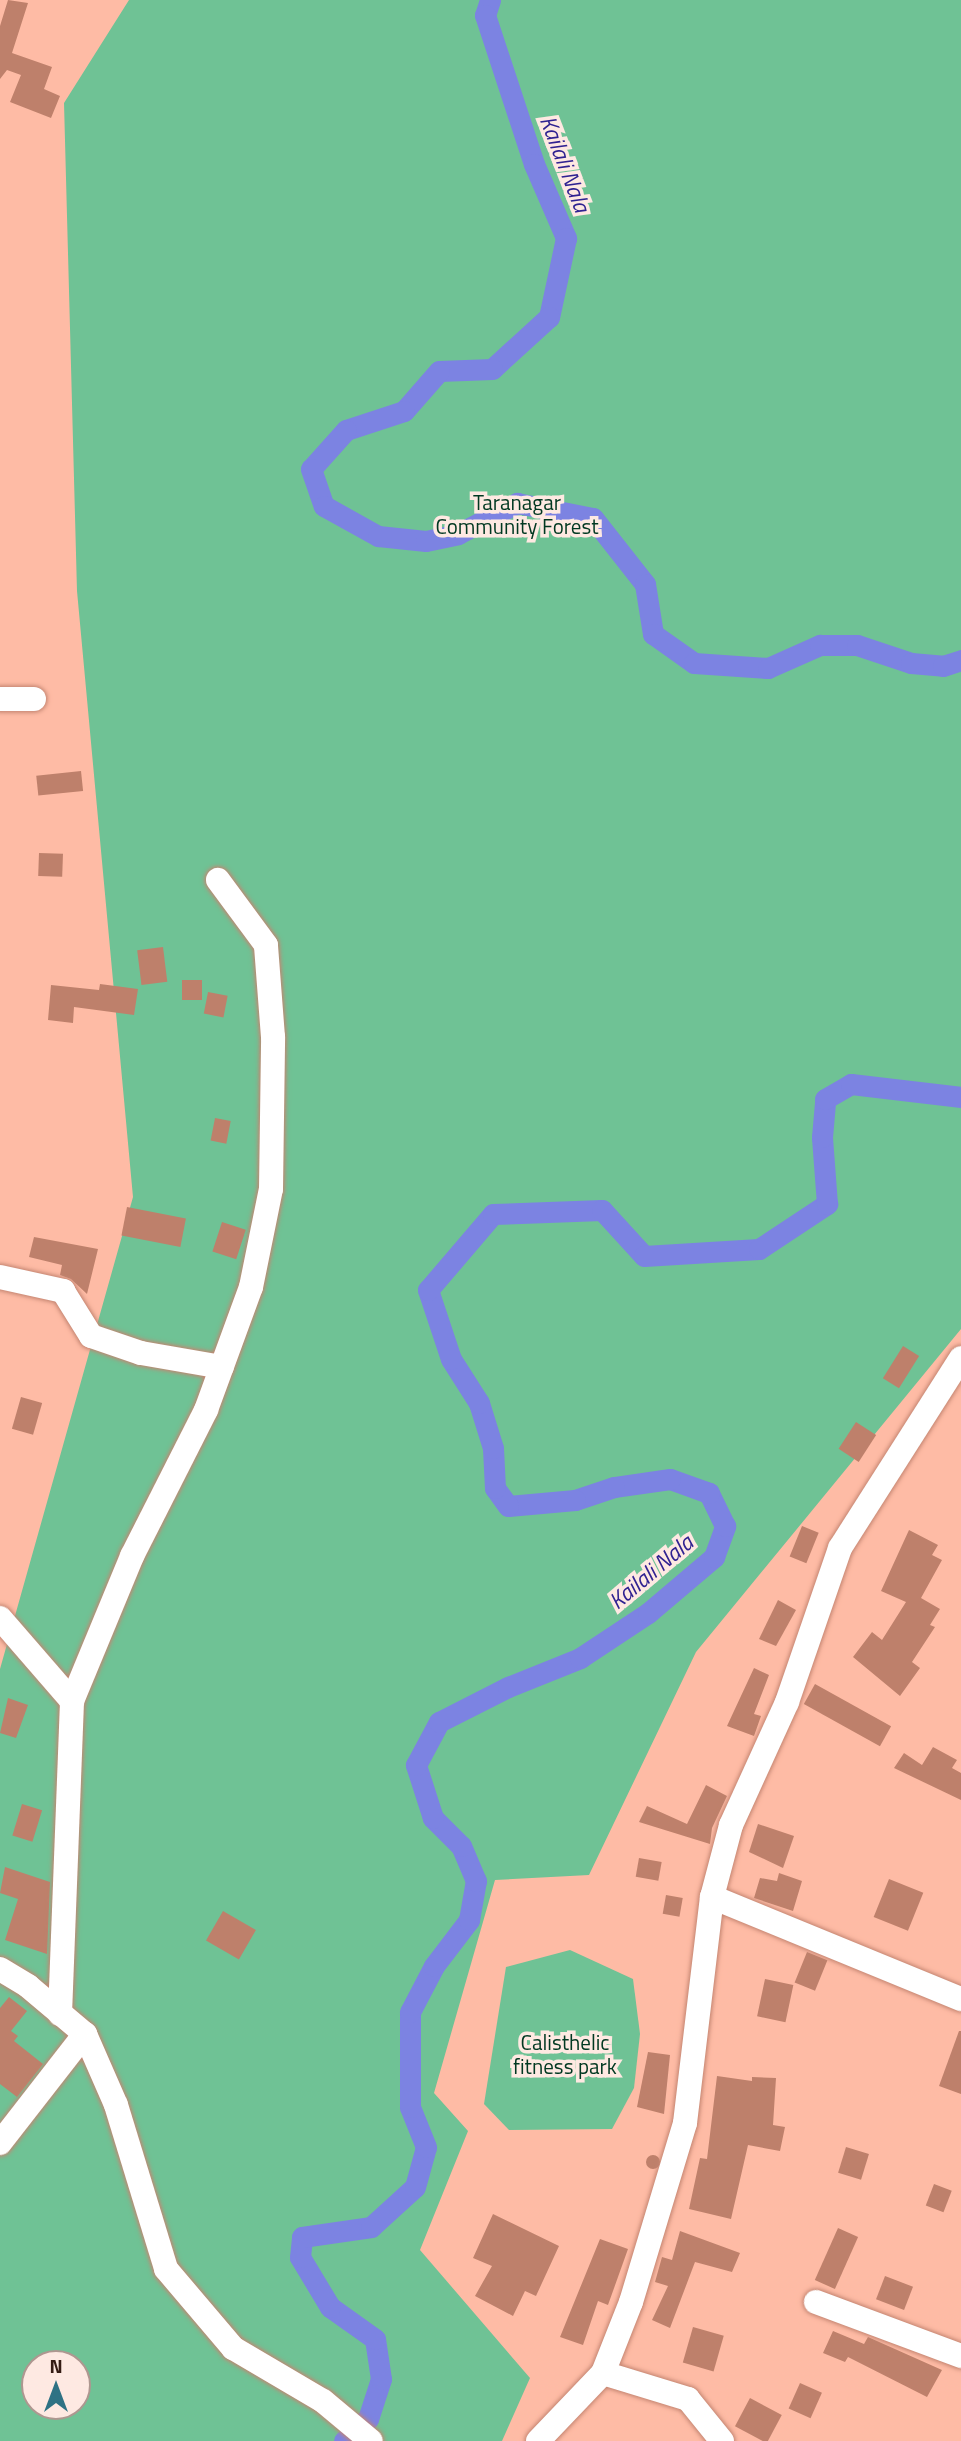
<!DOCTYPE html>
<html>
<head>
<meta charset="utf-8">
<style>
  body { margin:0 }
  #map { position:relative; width:961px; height:2441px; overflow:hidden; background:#febba5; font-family:"Titillium Web",sans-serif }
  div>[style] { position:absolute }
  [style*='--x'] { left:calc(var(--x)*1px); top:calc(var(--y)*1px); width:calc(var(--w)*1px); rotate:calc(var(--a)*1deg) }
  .green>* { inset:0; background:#6fc295 }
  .canal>* { height:21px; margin:-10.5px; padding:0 10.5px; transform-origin:10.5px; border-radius:10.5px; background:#7c83e2 }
  .building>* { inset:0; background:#be806b; transform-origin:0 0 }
  .round { border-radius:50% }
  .roads { filter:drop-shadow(0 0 2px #c48571) drop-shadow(0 0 2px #c48571) }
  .minor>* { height:24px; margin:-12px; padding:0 12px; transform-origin:12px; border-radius:12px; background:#fff }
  span { translate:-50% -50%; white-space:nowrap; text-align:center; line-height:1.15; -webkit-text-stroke:7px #fee9e2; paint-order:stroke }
  .park-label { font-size:21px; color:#013821 }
  .water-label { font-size:23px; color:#302291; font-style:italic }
  .north { position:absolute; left:21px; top:2350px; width:70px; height:70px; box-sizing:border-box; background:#fee9e2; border:2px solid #ae9790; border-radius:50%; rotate:0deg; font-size:19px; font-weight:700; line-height:28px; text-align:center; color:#351c14 }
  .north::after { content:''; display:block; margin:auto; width:24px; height:32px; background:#2f7284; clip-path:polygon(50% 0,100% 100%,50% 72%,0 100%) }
</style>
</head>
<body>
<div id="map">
  <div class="green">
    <div style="clip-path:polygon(evenodd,129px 0,961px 0,961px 1329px,696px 1652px,589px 1875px,495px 1880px,434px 2093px,468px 2131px,420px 2250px,530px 2378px,502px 2441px,0 2441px,0 1669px,133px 1197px,77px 591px,64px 103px,129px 0,35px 2364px,77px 2364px,77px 2406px,35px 2406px,35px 2364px)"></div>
    <div style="clip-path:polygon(570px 1950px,633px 1979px,640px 2034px,634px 2088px,612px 2129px,509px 2130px,484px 2104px,506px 1967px)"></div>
  </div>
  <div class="canal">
    <div style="--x:490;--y:0;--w:16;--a:108"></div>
    <div style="--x:485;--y:15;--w:157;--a:71.8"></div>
    <div style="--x:534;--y:164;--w:81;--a:66.6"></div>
    <div style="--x:566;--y:238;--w:81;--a:102.1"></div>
    <div style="--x:549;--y:317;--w:77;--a:137.6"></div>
    <div style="--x:492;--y:369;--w:53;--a:177.8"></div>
    <div style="--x:439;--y:371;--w:53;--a:131.2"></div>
    <div style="--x:404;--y:411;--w:61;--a:161.9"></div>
    <div style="--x:346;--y:430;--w:52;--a:131.9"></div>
    <div style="--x:311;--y:469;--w:39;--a:71"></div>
    <div style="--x:324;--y:506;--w:62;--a:29.1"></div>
    <div style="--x:378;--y:536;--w:48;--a:5.9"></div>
    <div style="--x:426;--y:541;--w:33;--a:-12"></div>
    <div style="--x:458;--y:534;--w:67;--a:-27.7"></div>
    <div style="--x:517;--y:503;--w:77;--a:11.2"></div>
    <div style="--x:593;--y:518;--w:84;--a:51.8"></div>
    <div style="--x:645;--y:584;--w:51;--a:80.9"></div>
    <div style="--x:653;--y:634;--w:50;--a:35.3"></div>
    <div style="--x:694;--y:663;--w:74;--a:3.9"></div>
    <div style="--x:768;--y:668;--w:57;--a:-23.9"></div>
    <div style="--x:820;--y:645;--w:37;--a:0"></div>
    <div style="--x:857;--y:645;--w:57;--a:18.4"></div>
    <div style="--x:911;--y:663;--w:32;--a:5"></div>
    <div style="--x:943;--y:666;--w:19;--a:-18"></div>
    <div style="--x:344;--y:2441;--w:33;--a:-43"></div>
    <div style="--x:368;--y:2419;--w:42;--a:-72"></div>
    <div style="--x:381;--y:2379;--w:40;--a:-98.5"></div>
    <div style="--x:375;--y:2339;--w:55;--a:-144.6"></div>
    <div style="--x:330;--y:2307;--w:58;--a:-121"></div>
    <div style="--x:300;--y:2257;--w:20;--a:-84"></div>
    <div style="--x:302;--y:2237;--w:70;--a:-8.2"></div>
    <div style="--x:371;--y:2227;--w:59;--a:-42.3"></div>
    <div style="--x:415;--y:2187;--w:41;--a:-74.6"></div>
    <div style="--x:426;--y:2147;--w:43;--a:-111.8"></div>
    <div style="--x:410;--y:2107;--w:95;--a:-90"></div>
    <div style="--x:410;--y:2012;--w:52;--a:-62.4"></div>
    <div style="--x:434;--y:1966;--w:58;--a:-52.7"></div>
    <div style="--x:469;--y:1920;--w:40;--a:-80"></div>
    <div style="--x:476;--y:1881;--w:38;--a:-113"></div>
    <div style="--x:461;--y:1846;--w:40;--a:-135"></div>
    <div style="--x:433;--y:1818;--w:56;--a:-107.8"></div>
    <div style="--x:416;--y:1765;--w:49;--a:-61.9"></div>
    <div style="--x:439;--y:1722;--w:77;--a:-26.9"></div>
    <div style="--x:508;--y:1687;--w:78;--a:-21.9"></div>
    <div style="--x:580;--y:1658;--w:82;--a:-33.5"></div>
    <div style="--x:648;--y:1613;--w:87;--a:-40.3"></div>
    <div style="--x:714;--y:1557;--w:33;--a:-70"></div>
    <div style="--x:725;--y:1526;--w:37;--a:-116"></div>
    <div style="--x:709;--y:1493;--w:41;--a:-160.3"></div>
    <div style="--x:670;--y:1479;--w:57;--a:171.9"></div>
    <div style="--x:614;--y:1487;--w:41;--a:161.6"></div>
    <div style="--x:575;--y:1500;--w:67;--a:174.9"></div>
    <div style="--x:508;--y:1506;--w:22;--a:-126"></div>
    <div style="--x:495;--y:1488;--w:40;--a:-92.9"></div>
    <div style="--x:493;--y:1448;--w:47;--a:-107.3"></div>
    <div style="--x:479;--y:1403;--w:52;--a:-122.5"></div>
    <div style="--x:451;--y:1359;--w:73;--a:-108.4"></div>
    <div style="--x:428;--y:1290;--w:100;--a:-49.5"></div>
    <div style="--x:493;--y:1214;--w:109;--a:-2.1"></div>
    <div style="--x:602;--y:1210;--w:62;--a:47.6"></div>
    <div style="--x:644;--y:1256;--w:115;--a:-3.5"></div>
    <div style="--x:759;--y:1249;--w:82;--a:-33.5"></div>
    <div style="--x:827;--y:1204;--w:67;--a:-94.3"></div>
    <div style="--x:822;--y:1137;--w:38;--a:-85"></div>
    <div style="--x:825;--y:1099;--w:30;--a:-30"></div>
    <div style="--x:851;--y:1084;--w:111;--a:6.7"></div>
  </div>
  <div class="building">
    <div style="clip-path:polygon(8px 0,28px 3px,12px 53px,52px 67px,44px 89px,60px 96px,51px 118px,10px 102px,21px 75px,7px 70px,0 79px,0 26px)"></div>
    <div style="left:81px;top:771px;width:20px;height:45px;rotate:84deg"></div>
    <div style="left:39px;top:853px;width:24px;height:23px;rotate:2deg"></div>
    <div style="left:163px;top:947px;width:35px;height:26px;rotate:83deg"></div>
    <div style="left:202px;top:980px;width:20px;height:20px;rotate:90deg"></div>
    <div style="clip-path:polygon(100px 984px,138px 989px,134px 1015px,74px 1007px,73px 1023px,48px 1020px,51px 985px,99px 990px)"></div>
    <div style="left:208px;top:992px;width:20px;height:22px;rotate:11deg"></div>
    <div style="left:215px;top:1118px;width:16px;height:23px;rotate:11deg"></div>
    <div style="left:127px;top:1207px;width:60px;height:29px;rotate:11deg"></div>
    <div style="left:222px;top:1222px;width:25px;height:31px;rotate:18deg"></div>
    <div style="clip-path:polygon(34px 1237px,98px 1249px,87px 1294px,71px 1279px,60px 1275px,62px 1265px,29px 1257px)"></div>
    <div style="left:903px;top:1346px;width:19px;height:38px;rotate:32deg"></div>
    <div style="left:21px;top:1397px;width:22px;height:33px;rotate:16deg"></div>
    <div style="left:856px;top:1422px;width:24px;height:32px;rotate:33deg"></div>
    <div style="left:802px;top:1526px;width:18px;height:33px;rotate:22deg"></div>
    <div style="clip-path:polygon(909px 1530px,938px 1545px,932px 1555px,942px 1560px,921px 1598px,940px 1609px,930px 1625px,935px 1627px,912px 1662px,920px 1668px,900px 1696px,853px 1657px,872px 1632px,882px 1640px,906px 1602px,881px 1591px)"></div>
    <div style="clip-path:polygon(778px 1600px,796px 1610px,776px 1646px,759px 1639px)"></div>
    <div style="clip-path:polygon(754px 1668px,769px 1675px,754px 1714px,761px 1716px,754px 1736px,727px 1726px)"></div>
    <div style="left:815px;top:1684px;width:87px;height:23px;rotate:29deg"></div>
    <div style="clip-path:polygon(8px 1698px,28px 1705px,16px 1738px,0 1733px)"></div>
    <div style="clip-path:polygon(933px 1747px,957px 1760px,952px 1768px,961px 1773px,961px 1800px,894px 1768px,904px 1753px,922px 1765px)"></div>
    <div style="clip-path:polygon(706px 1785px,727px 1796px,712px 1828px,710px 1844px,639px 1822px,647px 1806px,687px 1824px)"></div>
    <div style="left:22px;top:1804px;width:21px;height:33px;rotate:17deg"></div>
    <div style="clip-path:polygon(758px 1824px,794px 1836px,783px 1868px,749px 1852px)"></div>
    <div style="left:639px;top:1858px;width:23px;height:19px;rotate:10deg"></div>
    <div style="clip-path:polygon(5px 1867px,50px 1882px,47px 1954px,5px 1940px,18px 1899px,0 1893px)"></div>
    <div style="clip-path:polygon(779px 1873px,802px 1881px,793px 1911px,754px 1898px,760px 1878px,777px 1881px)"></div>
    <div style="left:889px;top:1879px;width:37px;height:41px;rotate:22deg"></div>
    <div style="left:666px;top:1895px;width:17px;height:19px;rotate:10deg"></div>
    <div style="left:223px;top:1911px;width:38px;height:34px;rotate:30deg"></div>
    <div style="left:807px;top:1952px;width:22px;height:33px;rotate:22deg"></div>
    <div style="left:765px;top:1979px;width:29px;height:38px;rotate:12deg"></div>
    <div style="clip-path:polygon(9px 1997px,27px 2011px,11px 2031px,18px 2036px,14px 2041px,43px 2064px,17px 2097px,0 2084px,0 2008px)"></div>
    <div style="clip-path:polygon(959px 2031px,961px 2031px,961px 2094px,939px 2086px)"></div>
    <div style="clip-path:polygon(648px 2052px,670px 2055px,664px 2114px,637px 2107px)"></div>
    <div style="clip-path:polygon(717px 2076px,752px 2081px,752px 2077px,776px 2078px,773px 2125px,785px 2127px,780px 2151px,748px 2145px,731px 2219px,689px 2209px,700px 2158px,707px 2159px)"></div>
    <div style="left:846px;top:2147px;width:24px;height:27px;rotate:17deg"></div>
    <div class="round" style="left:646px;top:2155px;width:14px;height:14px"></div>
    <div style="left:934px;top:2184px;width:19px;height:23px;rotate:21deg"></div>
    <div style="clip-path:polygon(493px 2214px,559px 2246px,536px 2296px,525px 2291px,513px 2316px,475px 2296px,492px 2266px,473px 2258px)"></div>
    <div style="left:838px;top:2228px;width:22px;height:57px;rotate:24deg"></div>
    <div style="clip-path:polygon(680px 2231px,740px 2253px,732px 2272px,695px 2262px,670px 2328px,652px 2320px,668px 2286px,655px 2282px,662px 2257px,672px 2260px)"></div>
    <div style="clip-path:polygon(600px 2239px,628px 2249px,608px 2305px,598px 2301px,583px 2345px,560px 2337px)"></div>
    <div style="left:885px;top:2276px;width:30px;height:25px;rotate:21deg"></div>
    <div style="left:693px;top:2327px;width:32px;height:37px;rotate:16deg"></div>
    <div style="clip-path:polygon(833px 2331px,864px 2344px,868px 2337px,942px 2370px,927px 2397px,848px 2357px,845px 2362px,823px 2353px)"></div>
    <div style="left:800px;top:2383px;width:24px;height:28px;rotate:24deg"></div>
    <div style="left:750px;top:2398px;width:36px;height:32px;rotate:28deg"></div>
  </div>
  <div class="roads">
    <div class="minor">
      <div style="--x:0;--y:699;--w:34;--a:0"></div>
      <div style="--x:0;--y:1277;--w:65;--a:12.5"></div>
      <div style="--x:63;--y:1291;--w:53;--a:58.1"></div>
      <div style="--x:91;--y:1336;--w:53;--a:18.8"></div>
      <div style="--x:141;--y:1353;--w:82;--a:9.8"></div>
      <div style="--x:0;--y:1618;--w:110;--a:49.1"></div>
      <div style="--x:712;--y:1897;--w:269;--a:22.3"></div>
      <div style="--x:0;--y:1969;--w:33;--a:31"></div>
      <div style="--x:28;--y:1986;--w:75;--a:40.1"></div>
      <div style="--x:85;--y:2034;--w:77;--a:66.4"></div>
      <div style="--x:116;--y:2105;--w:171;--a:73"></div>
      <div style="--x:166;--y:2269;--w:104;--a:49.7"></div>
      <div style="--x:233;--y:2348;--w:104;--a:30.5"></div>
      <div style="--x:323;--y:2401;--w:62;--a:39.8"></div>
      <div style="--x:60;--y:2014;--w:313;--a:-87.8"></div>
      <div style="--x:72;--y:1701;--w:157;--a:-67.5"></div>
      <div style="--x:132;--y:1556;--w:164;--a:-63.1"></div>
      <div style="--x:206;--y:1410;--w:131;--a:-69.9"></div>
      <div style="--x:251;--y:1287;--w:100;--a:-78.5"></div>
      <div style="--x:271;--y:1189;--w:152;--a:-89.2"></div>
      <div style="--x:273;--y:1037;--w:92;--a:-94.4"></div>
      <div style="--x:266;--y:945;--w:81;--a:-126.4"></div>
      <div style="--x:0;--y:2143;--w:138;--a:-52.1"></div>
      <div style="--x:816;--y:2302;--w:155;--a:20.4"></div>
      <div style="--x:603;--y:2373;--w:76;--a:-68.5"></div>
      <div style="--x:631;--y:2302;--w:187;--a:-73.2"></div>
      <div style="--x:685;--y:2123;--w:228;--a:-83.2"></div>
      <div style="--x:712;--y:1897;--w:74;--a:-75.2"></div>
      <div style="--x:731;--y:1825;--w:135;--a:-65.5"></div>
      <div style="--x:787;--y:1702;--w:163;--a:-71"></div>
      <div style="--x:840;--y:1548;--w:225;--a:-57.5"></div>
      <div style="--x:538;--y:2441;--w:94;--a:-46.3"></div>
      <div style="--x:603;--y:2373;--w:89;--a:17"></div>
      <div style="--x:688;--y:2399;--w:54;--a:51"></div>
    </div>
  </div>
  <div class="park-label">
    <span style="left:517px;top:514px">Taranagar<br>Community Forest</span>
    <span style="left:565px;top:2054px">Calisthelic<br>fitness park</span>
  </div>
  <div class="water-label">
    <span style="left:565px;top:164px;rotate:69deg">Kailali Nala</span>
    <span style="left:651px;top:1572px;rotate:-40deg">Kailali Nala</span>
  </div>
  <div class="north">N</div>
</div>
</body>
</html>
